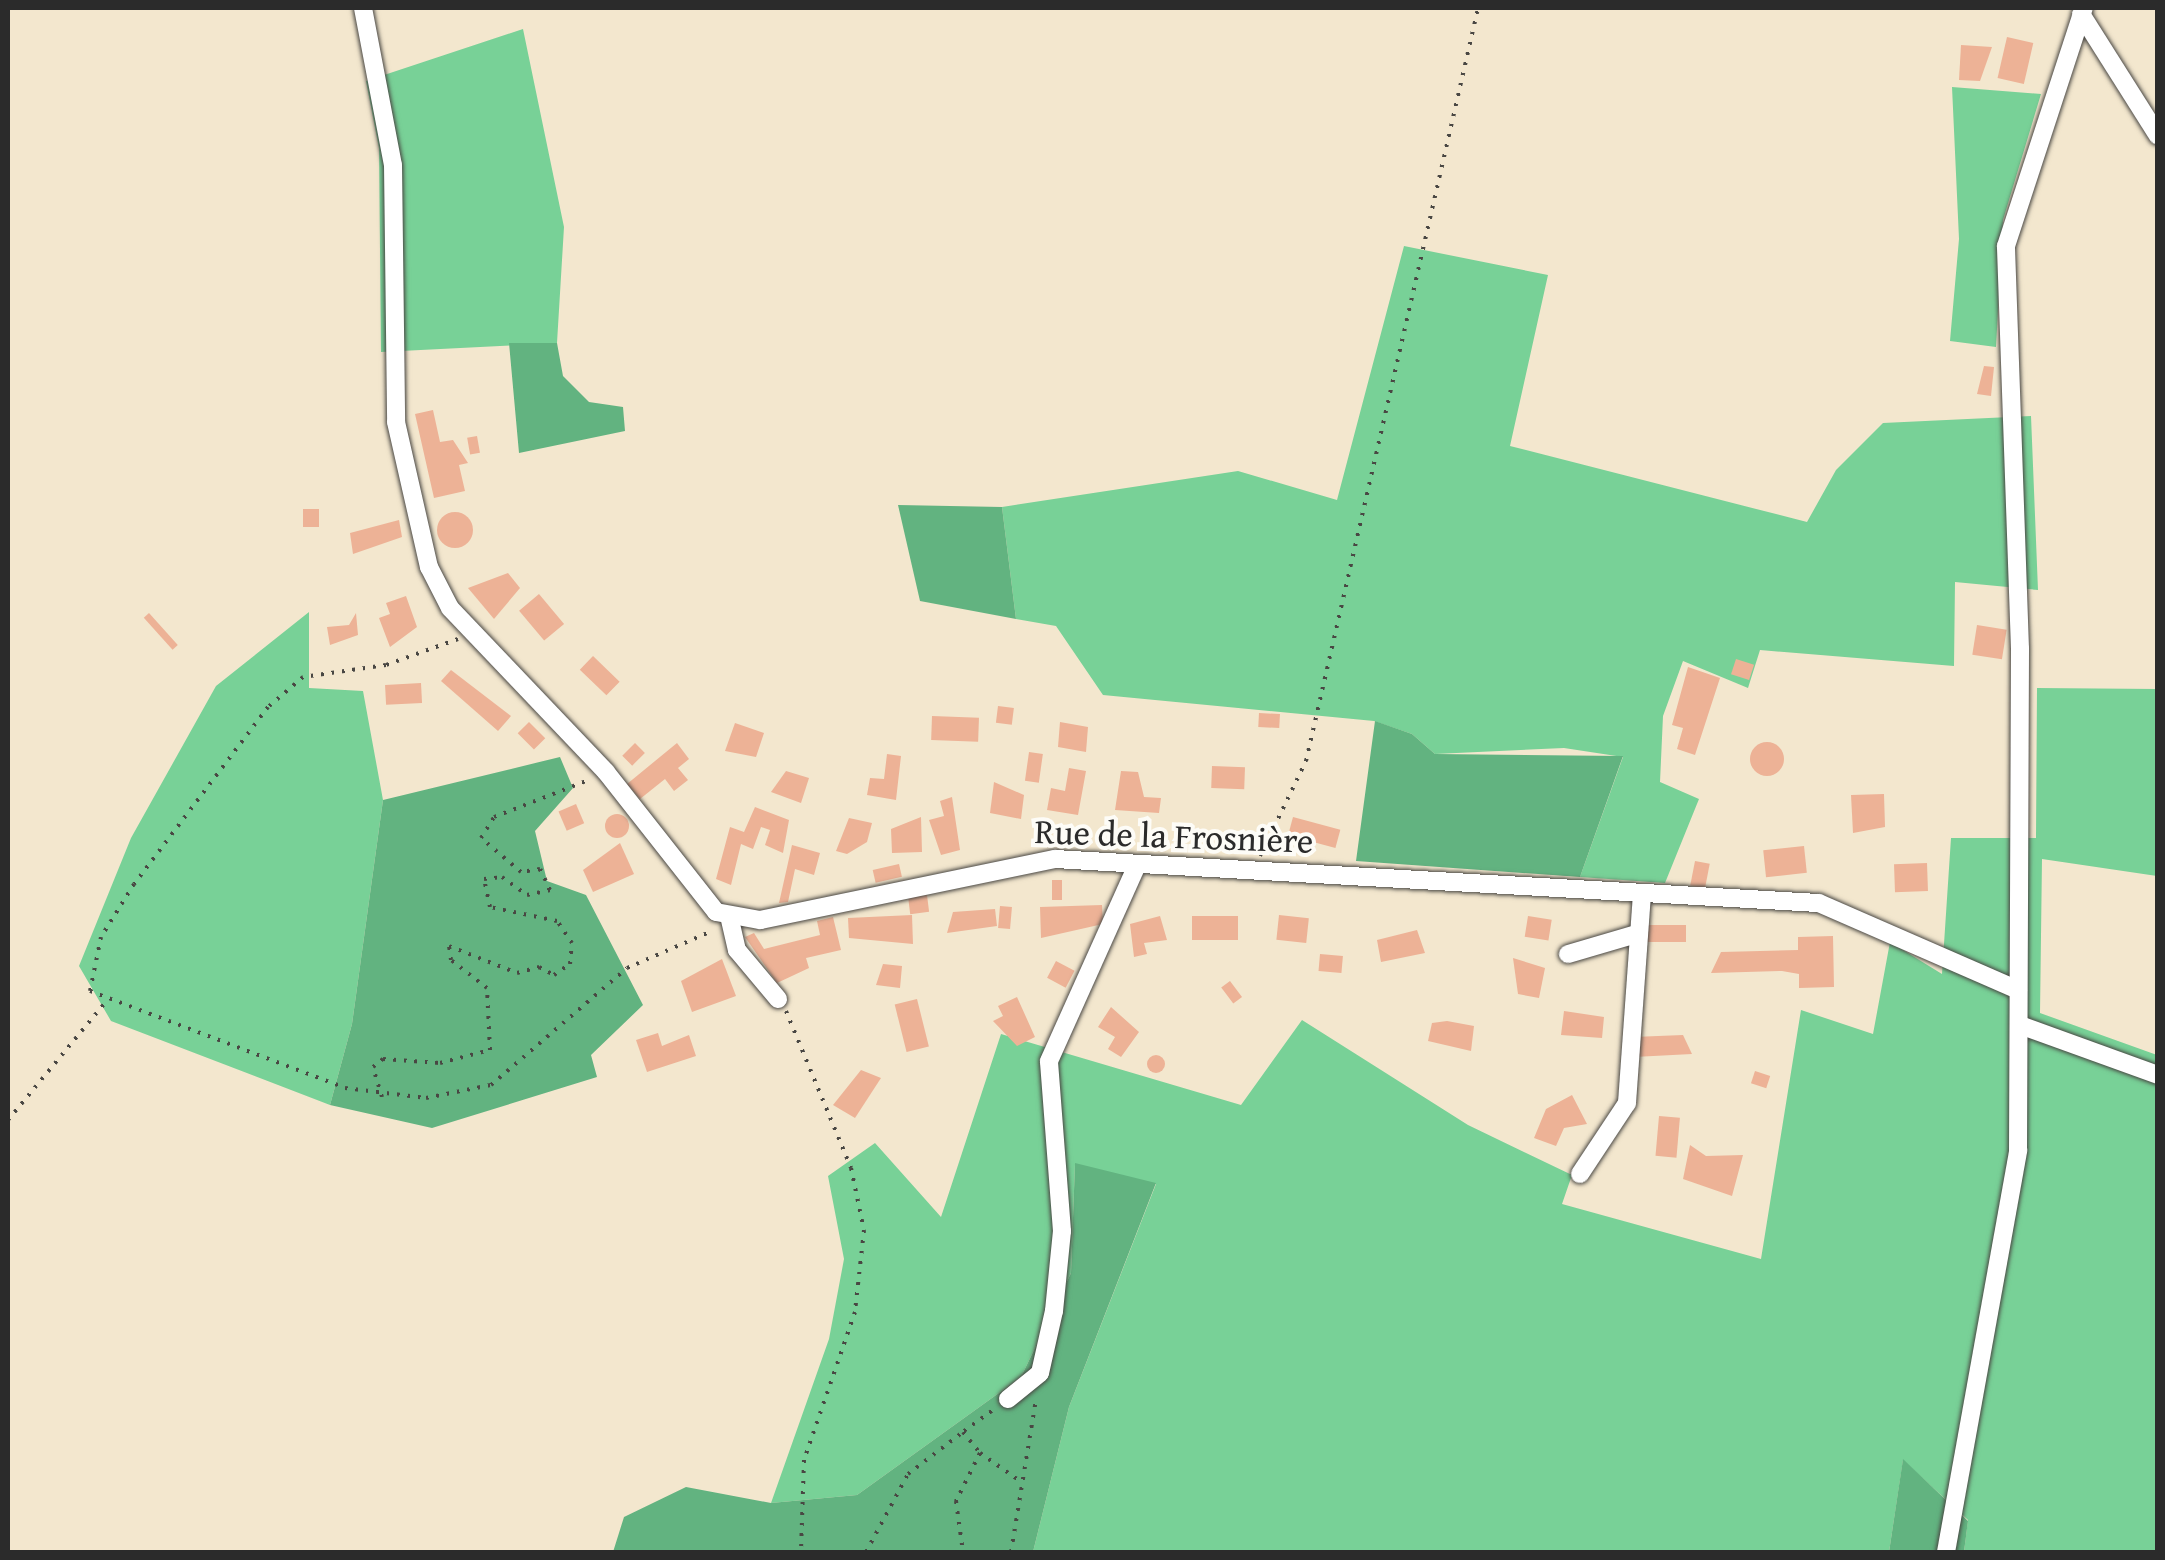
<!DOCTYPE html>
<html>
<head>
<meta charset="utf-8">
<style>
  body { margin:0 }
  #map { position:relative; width:2165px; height:1560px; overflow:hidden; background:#f3e7ce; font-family:"Gentium Book Plus",serif }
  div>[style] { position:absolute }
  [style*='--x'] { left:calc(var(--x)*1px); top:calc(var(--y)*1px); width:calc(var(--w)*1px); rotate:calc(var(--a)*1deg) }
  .green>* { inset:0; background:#78d197 }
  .forest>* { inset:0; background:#62b380 }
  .building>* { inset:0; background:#edb296; transform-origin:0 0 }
  .round { border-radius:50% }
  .path>* { height:4px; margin-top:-2px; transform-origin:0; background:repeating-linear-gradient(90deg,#494743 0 2.5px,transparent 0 10.5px) }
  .roads { filter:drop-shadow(0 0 2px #494743) drop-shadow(0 0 2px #494743) }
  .minor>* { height:18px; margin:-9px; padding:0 9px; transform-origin:9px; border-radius:9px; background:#fff }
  span { translate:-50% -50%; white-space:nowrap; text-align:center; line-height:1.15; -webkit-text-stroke:8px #fdfcf7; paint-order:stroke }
  .street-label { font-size:35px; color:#2b2b2b }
  .frame { position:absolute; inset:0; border:10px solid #2b2b2b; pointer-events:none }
</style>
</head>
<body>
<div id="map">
  <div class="green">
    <div style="clip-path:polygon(523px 29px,564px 227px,557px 343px,381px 352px,379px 148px,366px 81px)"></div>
    <div style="clip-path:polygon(1952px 87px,2041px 94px,2003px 220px,1996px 347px,1950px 341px,1959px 239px)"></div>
    <div style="clip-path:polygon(1404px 246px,1548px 275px,1510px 446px,1807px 522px,1836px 470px,1883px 423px,2031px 416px,2038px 590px,1955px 582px,1954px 666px,1760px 650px,1748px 688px,1683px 661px,1663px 716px,1660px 782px,1699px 799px,1665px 883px,1580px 877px,1623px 757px,1564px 748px,1435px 754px,1412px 734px,1374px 721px,1103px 695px,1056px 626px,1016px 619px,1002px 507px,1238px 471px,1337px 500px)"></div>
    <div style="clip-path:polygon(309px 612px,309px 688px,363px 691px,383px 800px,352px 1024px,330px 1105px,111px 1021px,79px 966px,131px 838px,216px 686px)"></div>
    <div style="clip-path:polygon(2037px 688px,2157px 689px,2157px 876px,2042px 859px,2040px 1013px,2157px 1055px,2157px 1552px,1964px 1552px,1968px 1520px,1903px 1460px,1889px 1552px,1033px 1552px,1069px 1407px,1156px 1184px,1075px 1164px,1071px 1273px,1021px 1377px,857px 1495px,771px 1503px,829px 1339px,844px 1259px,828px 1176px,875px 1143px,941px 1217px,1001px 1034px,1241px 1105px,1302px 1020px,1468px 1125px,1572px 1175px,1562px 1204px,1761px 1259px,1801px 1010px,1873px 1034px,1890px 942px,1942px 974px,1951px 838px,2036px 838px)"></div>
  </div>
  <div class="forest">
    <div style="clip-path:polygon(509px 343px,557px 343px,563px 376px,589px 402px,623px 407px,625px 431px,519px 453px)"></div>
    <div style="clip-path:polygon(898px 505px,1002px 507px,1016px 619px,920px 601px)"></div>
    <div style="clip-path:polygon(1375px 721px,1412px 734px,1435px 754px,1623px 756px,1580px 877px,1356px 861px)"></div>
    <div style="clip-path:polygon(560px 757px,573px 788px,535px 831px,547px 881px,586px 895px,643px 1005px,591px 1055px,597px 1077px,432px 1128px,330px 1105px,352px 1024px,383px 800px)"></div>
    <div style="clip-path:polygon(1075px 1163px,1156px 1183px,1069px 1407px,1033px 1552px,613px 1552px,624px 1517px,686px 1487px,771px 1503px,857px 1495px,1021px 1377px,1071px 1273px)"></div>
    <div style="clip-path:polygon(1903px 1459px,1968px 1521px,1964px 1552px,1889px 1552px)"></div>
  </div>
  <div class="building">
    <div style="left:2007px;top:37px;width:27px;height:42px;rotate:13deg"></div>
    <div style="clip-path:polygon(1961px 45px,1992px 47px,1980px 81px,1959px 80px)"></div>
    <div style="clip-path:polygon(1984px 366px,1994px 367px,1991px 396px,1977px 394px)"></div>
    <div style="clip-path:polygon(433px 410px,440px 442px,453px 440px,468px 463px,459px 465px,465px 491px,434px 498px,415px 414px)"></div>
    <div style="left:477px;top:436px;width:17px;height:10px;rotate:80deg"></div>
    <div style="left:319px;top:509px;width:18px;height:16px;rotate:90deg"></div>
    <div class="round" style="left:437px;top:512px;width:36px;height:36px"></div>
    <div style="clip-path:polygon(399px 520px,402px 537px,353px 554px,350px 533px)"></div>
    <div style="clip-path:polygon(508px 573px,520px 588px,494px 619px,468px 588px)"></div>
    <div style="left:539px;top:594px;width:39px;height:26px;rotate:50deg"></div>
    <div style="clip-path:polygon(406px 596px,417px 627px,390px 647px,379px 618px,390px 614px,386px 603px)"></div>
    <div style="left:149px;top:613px;width:43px;height:7px;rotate:48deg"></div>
    <div style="clip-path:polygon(356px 613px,358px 635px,330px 645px,327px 627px,349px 625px)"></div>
    <div style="left:1977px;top:625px;width:30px;height:30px;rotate:9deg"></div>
    <div style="left:593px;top:656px;width:37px;height:19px;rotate:44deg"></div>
    <div style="left:1736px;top:659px;width:19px;height:16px;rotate:18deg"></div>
    <div style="clip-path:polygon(1688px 667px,1720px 678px,1695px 755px,1677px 749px,1683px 728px,1672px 725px)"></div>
    <div style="clip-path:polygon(451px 670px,511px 716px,498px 731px,441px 681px)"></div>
    <div style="left:421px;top:683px;width:20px;height:36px;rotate:87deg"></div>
    <div style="left:998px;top:706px;width:16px;height:17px;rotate:7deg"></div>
    <div style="left:1259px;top:713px;width:21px;height:14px;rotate:3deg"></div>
    <div style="left:932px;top:716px;width:47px;height:24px;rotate:2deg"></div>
    <div style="left:529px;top:722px;width:23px;height:16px;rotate:45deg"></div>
    <div style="clip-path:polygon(1060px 722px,1088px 727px,1086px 752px,1058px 747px)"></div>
    <div style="clip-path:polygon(735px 723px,764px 733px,756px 757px,725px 751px)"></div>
    <div class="round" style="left:1750px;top:742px;width:34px;height:34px"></div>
    <div style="left:635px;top:743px;width:14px;height:18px;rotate:45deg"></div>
    <div style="clip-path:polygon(677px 743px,689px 759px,678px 768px,688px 780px,674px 791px,665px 779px,640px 799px,627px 784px)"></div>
    <div style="left:1029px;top:752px;width:14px;height:29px;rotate:8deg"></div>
    <div style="clip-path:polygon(887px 754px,901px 756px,896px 800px,867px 795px,870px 778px,884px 779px)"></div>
    <div style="left:1212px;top:766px;width:33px;height:22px;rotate:2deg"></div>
    <div style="clip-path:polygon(1069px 768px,1086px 771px,1078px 815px,1047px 810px,1051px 788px,1065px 791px)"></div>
    <div style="clip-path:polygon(786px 771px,809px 778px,801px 803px,771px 792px)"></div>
    <div style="clip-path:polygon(1121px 771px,1138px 772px,1144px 797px,1161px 798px,1159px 813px,1115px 810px)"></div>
    <div style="clip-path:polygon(994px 782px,1024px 795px,1021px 819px,990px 813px)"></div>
    <div style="clip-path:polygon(1884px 794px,1885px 827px,1853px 833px,1851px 795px)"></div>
    <div style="clip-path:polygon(952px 797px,960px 850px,941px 855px,929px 820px,944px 816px,940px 801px)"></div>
    <div style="left:576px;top:804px;width:21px;height:19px;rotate:67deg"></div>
    <div style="clip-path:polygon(755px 807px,789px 820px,783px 853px,765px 845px,770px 830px,761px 827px,753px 849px,741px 844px,731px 885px,716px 879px,730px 827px,744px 832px)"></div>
    <div class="round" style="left:605px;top:814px;width:24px;height:24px"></div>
    <div style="clip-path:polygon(921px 817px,922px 852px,892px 853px,891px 829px)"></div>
    <div style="left:1293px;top:817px;width:49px;height:19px;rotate:15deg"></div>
    <div style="clip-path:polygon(849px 818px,872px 823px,867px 842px,847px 854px,836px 851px)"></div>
    <div style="clip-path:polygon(620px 843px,634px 874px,593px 892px,583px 870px)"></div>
    <div style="clip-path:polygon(792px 845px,820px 853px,814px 875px,795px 869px,788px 902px,779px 903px)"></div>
    <div style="left:1804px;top:846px;width:27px;height:41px;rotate:84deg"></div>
    <div style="left:1695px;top:861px;width:15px;height:25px;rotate:11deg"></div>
    <div style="left:1927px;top:863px;width:28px;height:33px;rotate:88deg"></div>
    <div style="left:899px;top:864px;width:13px;height:27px;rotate:77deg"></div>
    <div style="left:1052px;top:880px;width:10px;height:20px"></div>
    <div style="left:927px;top:895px;width:17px;height:19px;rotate:83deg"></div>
    <div style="clip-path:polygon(1102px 905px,1103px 924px,1041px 938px,1040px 907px)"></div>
    <div style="left:1000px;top:906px;width:12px;height:22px;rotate:5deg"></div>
    <div style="clip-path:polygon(995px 909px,997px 926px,947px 933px,953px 912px)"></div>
    <div style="clip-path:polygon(912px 915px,913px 944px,849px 938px,848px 918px)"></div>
    <div style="left:1279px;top:915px;width:30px;height:25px;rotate:6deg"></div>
    <div style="clip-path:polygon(1160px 916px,1167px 940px,1144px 943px,1147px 954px,1134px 957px,1130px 924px)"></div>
    <div style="left:1192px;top:916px;width:46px;height:24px"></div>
    <div style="left:1528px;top:916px;width:24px;height:21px;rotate:9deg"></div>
    <div style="clip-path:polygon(833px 917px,841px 950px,806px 958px,809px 968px,777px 983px,745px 937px,754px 933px,764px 949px,820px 935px,817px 921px)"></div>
    <div style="left:1646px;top:925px;width:40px;height:17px"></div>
    <div style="clip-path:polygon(1417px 930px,1425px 953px,1381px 962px,1377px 940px)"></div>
    <div style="clip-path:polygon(1833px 936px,1834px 987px,1799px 988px,1799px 974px,1782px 971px,1711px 973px,1721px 952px,1798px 950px,1798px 937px)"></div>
    <div style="left:1320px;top:954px;width:23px;height:17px;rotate:5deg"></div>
    <div style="clip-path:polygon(1513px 958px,1545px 968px,1539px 998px,1518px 994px)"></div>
    <div style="clip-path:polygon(722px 959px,736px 996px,692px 1012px,681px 981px)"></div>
    <div style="left:1056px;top:961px;width:21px;height:19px;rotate:28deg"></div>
    <div style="clip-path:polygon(883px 964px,902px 966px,900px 988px,876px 985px)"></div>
    <div style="left:1230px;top:981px;width:20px;height:11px;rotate:53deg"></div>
    <div style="clip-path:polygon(1017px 997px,1035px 1037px,1017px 1046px,993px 1021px,1003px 1016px,998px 1006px)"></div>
    <div style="left:917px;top:999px;width:49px;height:23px;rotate:76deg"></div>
    <div style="clip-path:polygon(1111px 1007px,1139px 1032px,1121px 1057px,1108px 1049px,1115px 1037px,1098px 1027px)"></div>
    <div style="clip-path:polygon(1564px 1011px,1604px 1017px,1602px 1038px,1561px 1035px)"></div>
    <div style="clip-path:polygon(1447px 1021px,1474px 1026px,1471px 1051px,1428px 1041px,1432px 1023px)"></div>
    <div style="clip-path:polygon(658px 1033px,662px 1046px,689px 1035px,696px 1056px,647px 1072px,636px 1040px)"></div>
    <div style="clip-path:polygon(1683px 1035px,1692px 1054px,1634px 1057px,1633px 1037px)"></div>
    <div class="round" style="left:1147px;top:1055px;width:18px;height:18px"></div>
    <div style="clip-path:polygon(861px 1070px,881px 1078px,855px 1118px,833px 1105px)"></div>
    <div style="left:1755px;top:1071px;width:16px;height:13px;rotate:18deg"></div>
    <div style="clip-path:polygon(1572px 1095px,1587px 1124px,1564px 1128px,1556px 1146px,1534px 1138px,1546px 1109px)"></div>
    <div style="left:1659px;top:1116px;width:21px;height:40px;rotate:5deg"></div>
    <div style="clip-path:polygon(1690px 1145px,1706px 1156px,1743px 1155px,1732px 1196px,1683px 1179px)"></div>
  </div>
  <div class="path">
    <div style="--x:458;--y:639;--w:77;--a:160.1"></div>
    <div style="--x:386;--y:665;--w:84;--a:171.8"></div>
    <div style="--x:303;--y:677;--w:46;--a:139.4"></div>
    <div style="--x:268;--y:707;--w:222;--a:127.1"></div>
    <div style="--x:134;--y:884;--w:62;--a:121.9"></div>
    <div style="--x:101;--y:937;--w:55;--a:101.5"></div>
    <div style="--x:90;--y:991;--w:273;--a:20.8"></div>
    <div style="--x:345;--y:1088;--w:82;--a:7"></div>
    <div style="--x:426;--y:1098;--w:66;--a:-11.3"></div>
    <div style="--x:491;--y:1085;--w:179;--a:-40.7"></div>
    <div style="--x:627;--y:968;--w:93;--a:-23.5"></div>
    <div style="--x:1260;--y:856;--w:106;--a:-64.2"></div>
    <div style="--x:1306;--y:761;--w:772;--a:-77.13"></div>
    <div style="--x:786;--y:1011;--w:170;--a:67.5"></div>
    <div style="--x:851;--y:1168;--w:63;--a:78.2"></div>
    <div style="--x:864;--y:1230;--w:82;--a:96.3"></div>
    <div style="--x:855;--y:1312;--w:157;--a:109"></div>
    <div style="--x:804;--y:1460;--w:92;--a:91.9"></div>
    <div style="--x:382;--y:1097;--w:31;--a:-107"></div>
    <div style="--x:373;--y:1067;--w:13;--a:-39"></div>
    <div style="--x:383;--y:1059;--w:57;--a:4"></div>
    <div style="--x:440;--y:1063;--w:52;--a:-14.6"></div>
    <div style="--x:490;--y:1050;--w:62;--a:-92.8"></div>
    <div style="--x:487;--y:988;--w:46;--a:-142.1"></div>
    <div style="--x:451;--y:960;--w:14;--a:-98"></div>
    <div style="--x:449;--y:946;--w:73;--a:21.7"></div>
    <div style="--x:517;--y:973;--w:23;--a:-15"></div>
    <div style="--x:539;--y:967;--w:17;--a:28"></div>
    <div style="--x:554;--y:975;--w:19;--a:-35"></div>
    <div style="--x:570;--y:964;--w:21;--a:-85"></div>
    <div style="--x:572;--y:943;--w:27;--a:-124"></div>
    <div style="--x:557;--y:921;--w:68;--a:-168.2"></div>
    <div style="--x:490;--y:907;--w:29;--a:-102"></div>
    <div style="--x:484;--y:879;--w:18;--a:-6"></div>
    <div style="--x:502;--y:877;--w:31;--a:36"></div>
    <div style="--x:527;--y:895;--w:24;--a:-12"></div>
    <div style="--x:550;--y:890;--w:23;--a:-115"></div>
    <div style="--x:540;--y:869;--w:19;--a:171"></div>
    <div style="--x:521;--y:872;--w:52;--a:-139.6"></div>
    <div style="--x:481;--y:838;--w:25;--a:-58"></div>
    <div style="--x:494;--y:817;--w:102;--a:-21.3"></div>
    <div style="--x:8;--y:1120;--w:151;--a:-50.4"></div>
    <div style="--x:964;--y:1431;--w:39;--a:-36"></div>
    <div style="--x:980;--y:1453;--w:49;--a:35"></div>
    <div style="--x:866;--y:1552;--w:89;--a:-61.7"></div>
    <div style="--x:908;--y:1474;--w:69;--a:-37.4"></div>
    <div style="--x:963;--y:1432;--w:27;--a:51"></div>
    <div style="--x:980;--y:1453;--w:54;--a:116.6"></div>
    <div style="--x:956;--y:1501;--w:51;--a:82.2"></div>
    <div style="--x:1011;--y:1552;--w:155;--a:-80.7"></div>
  </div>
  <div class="roads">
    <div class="minor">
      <div style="--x:363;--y:8;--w:160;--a:79.2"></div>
      <div style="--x:393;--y:165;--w:257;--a:89.3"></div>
      <div style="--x:396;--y:422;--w:149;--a:77.2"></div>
      <div style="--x:429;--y:567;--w:46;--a:62.9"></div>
      <div style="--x:450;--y:608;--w:226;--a:46.4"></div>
      <div style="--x:606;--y:772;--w:178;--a:51.8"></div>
      <div style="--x:716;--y:912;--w:45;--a:10.3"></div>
      <div style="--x:760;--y:920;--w:301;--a:-11.7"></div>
      <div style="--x:1055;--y:859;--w:765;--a:3.3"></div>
      <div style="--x:1819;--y:903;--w:217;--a:23.6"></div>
      <div style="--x:2081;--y:14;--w:144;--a:57.7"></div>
      <div style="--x:730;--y:920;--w:31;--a:77"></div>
      <div style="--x:737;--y:950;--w:64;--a:50.1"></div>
      <div style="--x:1568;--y:954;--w:68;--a:-16.3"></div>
      <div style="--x:2020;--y:1025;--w:147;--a:19.9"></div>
      <div style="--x:1580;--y:1174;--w:85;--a:-56.5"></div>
      <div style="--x:1627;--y:1103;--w:209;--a:-85.9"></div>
      <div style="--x:1008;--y:1399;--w:41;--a:-39.1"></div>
      <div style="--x:1040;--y:1373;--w:64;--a:-77.3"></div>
      <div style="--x:1054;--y:1311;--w:80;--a:-84.3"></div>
      <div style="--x:1062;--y:1231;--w:170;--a:-94.4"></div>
      <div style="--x:1049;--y:1061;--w:215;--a:-65.8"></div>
      <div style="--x:1946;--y:1552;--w:408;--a:-79.8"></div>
      <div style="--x:2018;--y:1150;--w:501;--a:-89.77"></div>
      <div style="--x:2020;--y:649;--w:403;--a:-92"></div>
      <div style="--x:2006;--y:246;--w:250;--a:-71.9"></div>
    </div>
  </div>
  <div class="street-label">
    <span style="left:1174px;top:836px;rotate:2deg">Rue de la Frosnière</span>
  </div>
  <div class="frame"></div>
</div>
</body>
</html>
